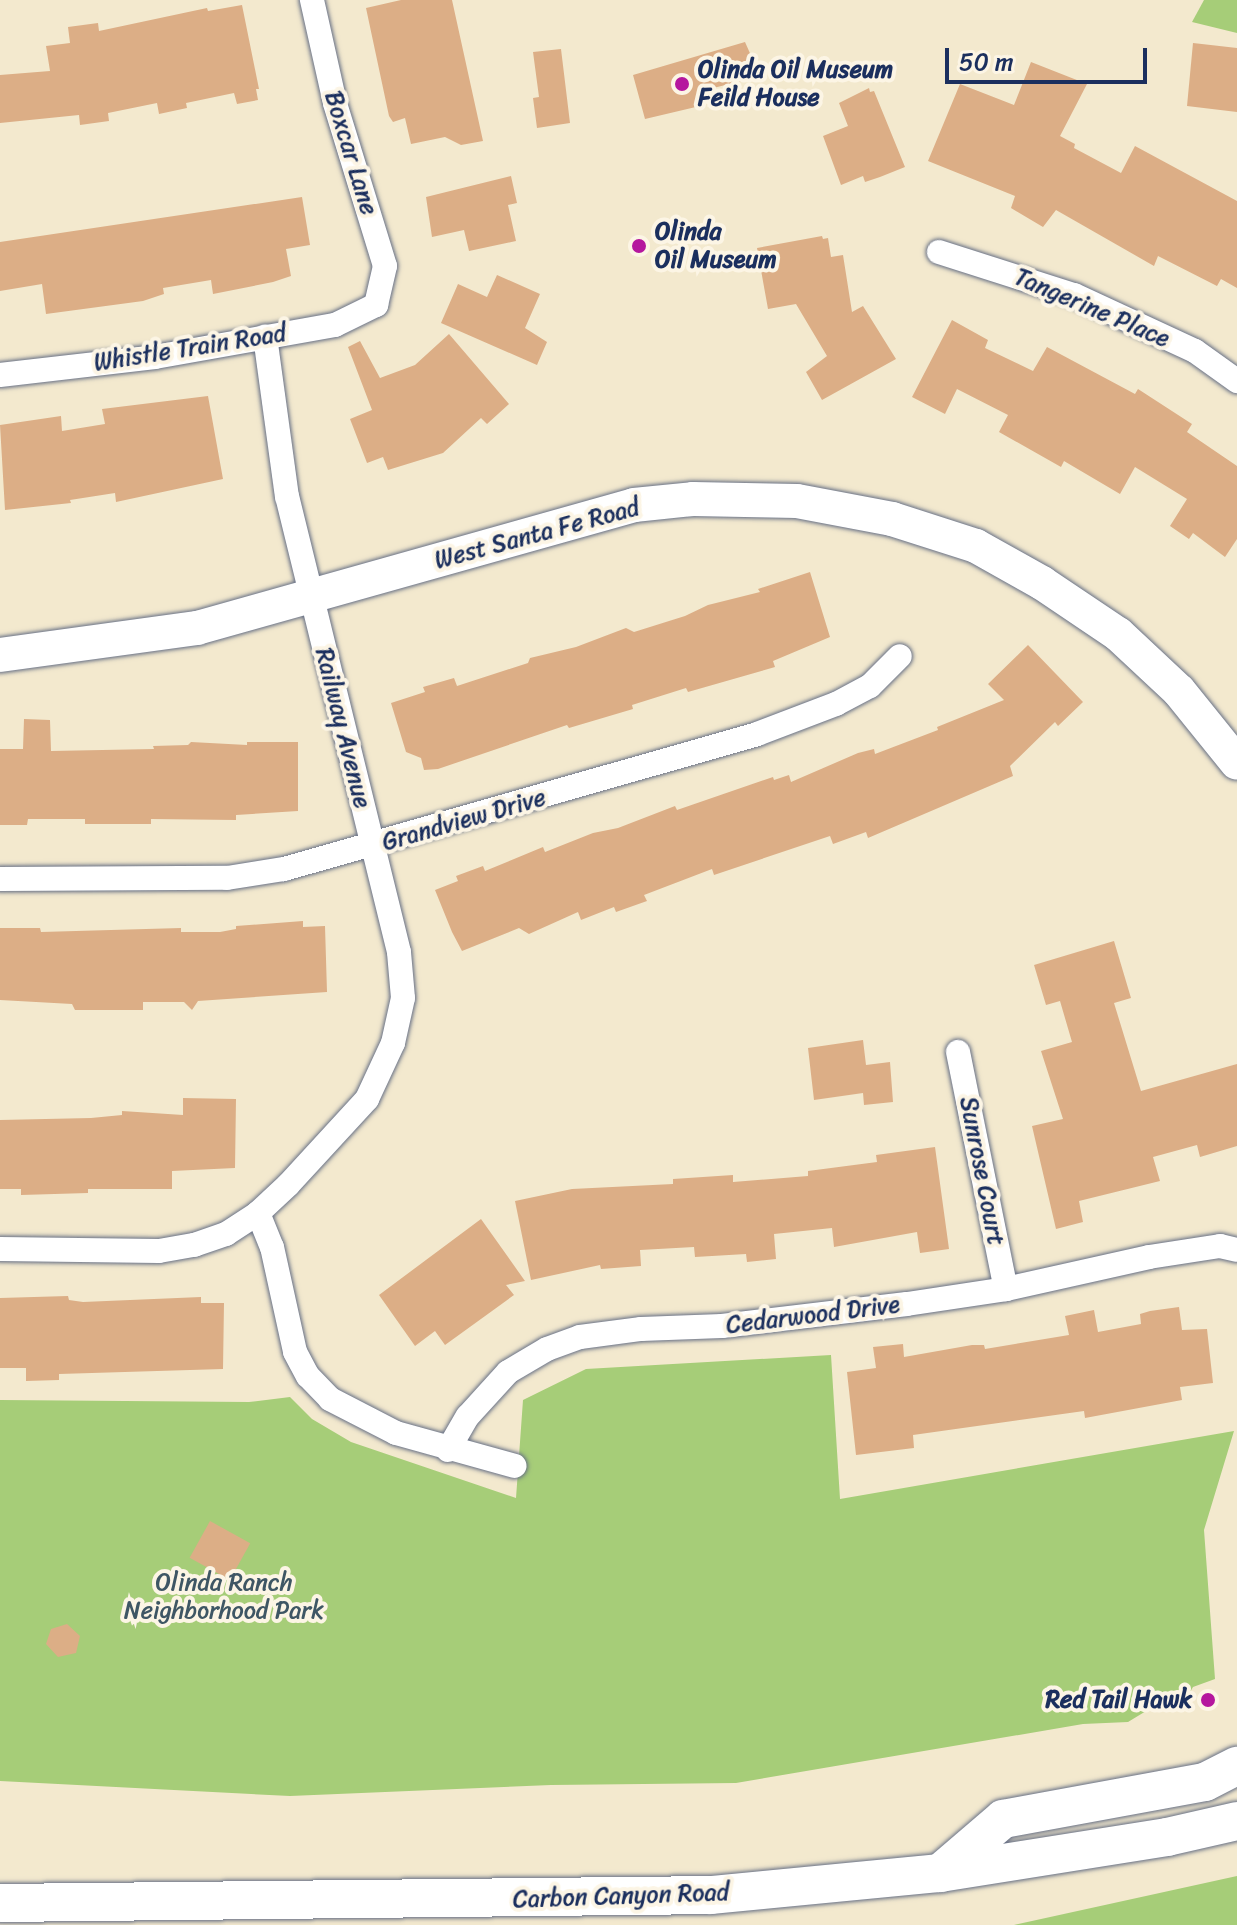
<!DOCTYPE html>
<html>
<head>
<meta charset="utf-8">
<style>
  body { margin:0 }
  #map { position:relative; width:1237px; height:1925px; overflow:hidden; background:#f3e9ce; font-family:Sriracha,sans-serif }
  div>[style] { position:absolute }
  [style*='--x'] { left:calc(var(--x)*1px); top:calc(var(--y)*1px); width:calc(var(--w)*1px); rotate:calc(var(--a)*1deg) }
  .green>* { inset:0; background:#a6cd78 }
  .building>* { inset:0; background:#dcae86; transform-origin:0 0 }
  .roads { filter:drop-shadow(0 0 2px #677085) drop-shadow(0 0 2px #677085) }
  .street>* { height:24px; margin:-12px; padding:0 12px; transform-origin:12px; border-radius:12px; background:#fff }
  .secondary>* { height:34px; margin:-17px; padding:0 17px; transform-origin:17px; border-radius:17px; background:#fff }
  .primary>* { height:38px; margin:-19px; padding:0 19px; transform-origin:19px; border-radius:19px; background:#fff }
  .dots>* { width:22px; height:22px; translate:-50% -50%; box-sizing:border-box; border:4px solid #fcf5e5; border-radius:50% }
  span { translate:-50% -50%; white-space:nowrap; text-align:center; line-height:1.15; -webkit-text-stroke:8px #fcf5e5; paint-order:stroke }
  .poi-label { font-size:24px; color:#1b2f5e; font-weight:700 }
  .left { translate:0 -50%; text-align:left }
  .right { translate:-100% -50%; text-align:right }
  .street-label { font-size:24px; color:#1b2f5e }
  .park-label { font-size:24px; color:#3e5664 }
  .scale { position:absolute; left:945px; top:48px; width:202px; height:36px; box-sizing:border-box; border:4px solid #1b2f5e; border-top:0; padding-left:10px; font-size:24px; line-height:28px; white-space:nowrap; color:#1b2f5e; -webkit-text-stroke:6px #fcf5e5; paint-order:stroke }
</style>
</head>
<body>
<div id="map">
  <div class="green">
    <div style="clip-path:polygon(1204px 0,1237px 0,1237px 33px,1192px 22px)"></div>
    <div style="clip-path:polygon(831px 1355px,840px 1499px,1234px 1431px,1204px 1530px,1215px 1679px,1193px 1687px,1186px 1699px,1156px 1705px,1128px 1722px,1083px 1724px,736px 1783px,551px 1785px,290px 1796px,0 1781px,0 1400px,249px 1402px,290px 1397px,312px 1419px,351px 1442px,516px 1498px,523px 1400px,586px 1369px)"></div>
    <div style="clip-path:polygon(1237px 1876px,1237px 1925px,1014px 1925px)"></div>
  </div>
  <div class="building">
    <div style="clip-path:polygon(401px 0,452px 0,483px 141px,461px 145px,445px 137px,411px 144px,405px 118px,393px 122px,389px 116px,366px 8px)"></div>
    <div style="clip-path:polygon(242px 5px,259px 89px,256px 89px,258px 100px,237px 104px,234px 93px,186px 103px,187px 108px,159px 114px,157px 103px,108px 113px,109px 121px,80px 125px,79px 115px,0 123px,0 75px,50px 71px,46px 46px,70px 43px,68px 27px,98px 23px,99px 31px,207px 8px,208px 11px)"></div>
    <div style="clip-path:polygon(745px 42px,753px 60px,754px 78px,705px 90px,708px 99px,699px 100px,700px 106px,645px 119px,633px 75px)"></div>
    <div style="clip-path:polygon(1193px 43px,1237px 48px,1237px 112px,1187px 106px)"></div>
    <div style="clip-path:polygon(561px 49px,570px 123px,537px 128px,533px 98px,539px 97px,533px 52px)"></div>
    <div style="clip-path:polygon(1031px 62px,1087px 84px,1060px 136px,1075px 144px,1074px 148px,1121px 173px,1135px 146px,1237px 201px,1237px 288px,1221px 279px,1217px 286px,1158px 256px,1154px 266px,1056px 210px,1043px 227px,1011px 208px,1015px 196px,928px 161px,960px 84px,1014px 105px)"></div>
    <div style="clip-path:polygon(869px 88px,870px 92px,874px 91px,905px 167px,880px 177px,865px 182px,863px 176px,841px 185px,823px 136px,848px 126px,839px 103px)"></div>
    <div style="clip-path:polygon(511px 176px,517px 203px,508px 205px,516px 241px,469px 251px,464px 230px,432px 237px,426px 197px)"></div>
    <div style="clip-path:polygon(302px 197px,310px 245px,286px 249px,291px 276px,273px 282px,213px 294px,211px 280px,163px 288px,164px 294px,143px 301px,46px 314px,42px 284px,0 291px,0 242px)"></div>
    <div style="clip-path:polygon(822px 236px,823px 239px,828px 238px,831px 257px,843px 255px,852px 312px,863px 306px,896px 359px,822px 400px,806px 372px,827px 356px,796px 304px,768px 309px,757px 248px)"></div>
    <div style="clip-path:polygon(497px 275px,540px 294px,525px 328px,547px 342px,537px 365px,441px 323px,458px 284px,487px 297px)"></div>
    <div style="clip-path:polygon(952px 320px,988px 340px,985px 348px,1033px 371px,1047px 347px,1135px 394px,1138px 389px,1192px 424px,1187px 432px,1237px 466px,1237px 539px,1225px 557px,1193px 533px,1189px 539px,1170px 526px,1187px 499px,1135px 467px,1120px 494px,1064px 461px,1061px 467px,999px 432px,1008px 415px,957px 389px,945px 414px,912px 397px)"></div>
    <div style="clip-path:polygon(449px 334px,509px 404px,487px 424px,481px 418px,443px 453px,388px 470px,383px 457px,367px 463px,350px 419px,372px 410px,348px 347px,360px 341px,380px 378px,415px 365px)"></div>
    <div style="clip-path:polygon(208px 396px,223px 479px,116px 502px,115px 493px,70px 500px,71px 503px,5px 510px,0 425px,61px 416px,62px 431px,105px 424px,102px 409px)"></div>
    <div style="clip-path:polygon(810px 572px,830px 637px,773px 661px,775px 667px,688px 692px,686px 688px,632px 705px,633px 709px,569px 728px,567px 725px,438px 769px,424px 770px,421px 758px,406px 752px,391px 703px,425px 692px,423px 687px,454px 678px,457px 686px,528px 663px,530px 658px,576px 647px,626px 628px,634px 632px,685px 616px,708px 605px,760px 592px,758px 589px)"></div>
    <div style="clip-path:polygon(1028px 645px,1083px 702px,1058px 726px,1055px 722px,1010px 766px,1013px 776px,868px 838px,866px 832px,833px 844px,830px 836px,714px 875px,712px 869px,644px 895px,647px 901px,616px 912px,614px 907px,581px 920px,578px 912px,529px 934px,519px 928px,462px 951px,452px 932px,435px 890px,458px 881px,456px 876px,483px 866px,485px 871px,543px 847px,545px 852px,593px 833px,618px 828px,675px 806px,677px 810px,773px 777px,774px 780px,789px 775px,791px 782px,858px 753px,874px 749px,875px 754px,938px 730px,937px 727px,1004px 700px,988px 684px)"></div>
    <div style="clip-path:polygon(24px 719px,50px 720px,51px 751px,154px 749px,153px 746px,188px 745px,191px 742px,247px 745px,247px 742px,298px 742px,298px 811px,236px 815px,236px 820px,151px 819px,151px 824px,85px 824px,85px 819px,28px 819px,27px 825px,0 825px,0 749px,23px 749px)"></div>
    <div style="clip-path:polygon(303px 921px,303px 927px,325px 926px,327px 992px,198px 1001px,192px 1010px,184px 1002px,143px 1002px,143px 1010px,75px 1010px,72px 1004px,0 1000px,0 928px,40px 928px,41px 932px,181px 928px,181px 932px,220px 932px,236px 929px,236px 926px)"></div>
    <div style="clip-path:polygon(1114px 941px,1131px 998px,1114px 1003px,1141px 1091px,1237px 1064px,1237px 1146px,1200px 1157px,1197px 1145px,1153px 1157px,1160px 1181px,1079px 1201px,1083px 1222px,1056px 1229px,1032px 1126px,1063px 1119px,1041px 1051px,1072px 1042px,1060px 1001px,1046px 1005px,1034px 965px)"></div>
    <div style="clip-path:polygon(863px 1040px,866px 1065px,890px 1062px,893px 1102px,864px 1105px,863px 1093px,814px 1100px,808px 1048px)"></div>
    <div style="clip-path:polygon(183px 1098px,236px 1099px,235px 1168px,172px 1171px,172px 1189px,88px 1189px,88px 1193px,21px 1195px,21px 1189px,0 1189px,0 1120px,91px 1118px,122px 1115px,122px 1111px,183px 1115px)"></div>
    <div style="clip-path:polygon(935px 1147px,949px 1249px,920px 1253px,917px 1232px,834px 1247px,832px 1228px,774px 1234px,776px 1259px,747px 1262px,746px 1254px,695px 1257px,694px 1247px,640px 1250px,641px 1266px,601px 1269px,600px 1265px,531px 1280px,515px 1201px,572px 1189px,673px 1184px,673px 1179px,733px 1175px,733px 1182px,808px 1176px,808px 1171px,877px 1162px,876px 1155px)"></div>
    <div style="clip-path:polygon(481px 1219px,525px 1281px,506px 1285px,514px 1295px,445px 1345px,435px 1331px,415px 1346px,379px 1295px)"></div>
    <div style="clip-path:polygon(68px 1296px,69px 1300px,83px 1302px,201px 1297px,201px 1303px,224px 1303px,223px 1369px,59px 1374px,59px 1380px,26px 1381px,26px 1368px,0 1368px,0 1298px)"></div>
    <div style="clip-path:polygon(1179px 1307px,1182px 1330px,1207px 1329px,1213px 1383px,1180px 1387px,1182px 1400px,1085px 1418px,1084px 1411px,913px 1435px,914px 1448px,856px 1455px,847px 1372px,876px 1368px,873px 1347px,903px 1344px,904px 1357px,972px 1345px,984px 1345px,985px 1349px,1069px 1335px,1065px 1316px,1094px 1310px,1098px 1332px,1141px 1324px,1140px 1314px,1150px 1311px)"></div>
    <div style="left:210px;top:1521px;width:46px;height:42px;rotate:29deg"></div>
    <div style="clip-path:polygon(67px 1624px,80px 1636px,76px 1653px,58px 1657px,46px 1644px,51px 1629px)"></div>
  </div>
  <div class="roads">
    <div class="street">
      <div style="--x:939;--y:252;--w:142;--a:17.7"></div>
      <div style="--x:1074;--y:295;--w:133;--a:24.8"></div>
      <div style="--x:1195;--y:351;--w:52;--a:35.5"></div>
      <div style="--x:0;--y:375;--w:156;--a:-6.6"></div>
      <div style="--x:155;--y:357;--w:183;--a:-10.1"></div>
      <div style="--x:335;--y:325;--w:46;--a:-26"></div>
      <div style="--x:376;--y:305;--w:40;--a:-77"></div>
      <div style="--x:385;--y:266;--w:170;--a:-107.1"></div>
      <div style="--x:335;--y:103;--w:106;--a:-102.6"></div>
      <div style="--x:0;--y:879;--w:227;--a:-0.3"></div>
      <div style="--x:227;--y:878;--w:58;--a:-9"></div>
      <div style="--x:284;--y:869;--w:492;--a:-15.9"></div>
      <div style="--x:757;--y:734;--w:85;--a:-20.8"></div>
      <div style="--x:836;--y:704;--w:38;--a:-28"></div>
      <div style="--x:870;--y:686;--w:42;--a:-45"></div>
      <div style="--x:958;--y:1052;--w:242;--a:78.6"></div>
      <div style="--x:258;--y:1213;--w:37;--a:68"></div>
      <div style="--x:272;--y:1247;--w:107;--a:77.6"></div>
      <div style="--x:295;--y:1352;--w:27;--a:62"></div>
      <div style="--x:308;--y:1376;--w:32;--a:46"></div>
      <div style="--x:330;--y:1399;--w:74;--a:27.3"></div>
      <div style="--x:396;--y:1433;--w:123;--a:15.5"></div>
      <div style="--x:0;--y:1249;--w:159;--a:0.7"></div>
      <div style="--x:159;--y:1251;--w:36;--a:-10"></div>
      <div style="--x:194;--y:1245;--w:34;--a:-19"></div>
      <div style="--x:226;--y:1234;--w:38;--a:-33"></div>
      <div style="--x:258;--y:1213;--w:41;--a:-43"></div>
      <div style="--x:288;--y:1185;--w:117;--a:-47.4"></div>
      <div style="--x:367;--y:1099;--w:62;--a:-65.1"></div>
      <div style="--x:393;--y:1043;--w:46;--a:-77.5"></div>
      <div style="--x:403;--y:998;--w:46;--a:-95"></div>
      <div style="--x:399;--y:952;--w:469;--a:-103.8"></div>
      <div style="--x:287;--y:497;--w:162;--a:-97.8"></div>
      <div style="--x:448;--y:1450;--w:39;--a:-60"></div>
      <div style="--x:468;--y:1416;--w:59;--a:-47.7"></div>
      <div style="--x:508;--y:1372;--w:45;--a:-30.5"></div>
      <div style="--x:547;--y:1349;--w:35;--a:-20"></div>
      <div style="--x:580;--y:1337;--w:62;--a:-7.5"></div>
      <div style="--x:641;--y:1329;--w:81;--a:-2.1"></div>
      <div style="--x:722;--y:1326;--w:186;--a:-6.8"></div>
      <div style="--x:907;--y:1304;--w:100;--a:-8.6"></div>
      <div style="--x:1006;--y:1289;--w:147;--a:-12.6"></div>
      <div style="--x:1149;--y:1257;--w:72;--a:-8.8"></div>
      <div style="--x:1220;--y:1246;--w:17;--a:13"></div>
    </div>
    <div class="secondary">
      <div style="--x:0;--y:655;--w:199;--a:-7.8"></div>
      <div style="--x:197;--y:628;--w:454;--a:-15.7"></div>
      <div style="--x:634;--y:505;--w:59;--a:-5.8"></div>
      <div style="--x:693;--y:499;--w:104;--a:1.1"></div>
      <div style="--x:797;--y:501;--w:97;--a:10.7"></div>
      <div style="--x:892;--y:519;--w:88;--a:17.8"></div>
      <div style="--x:976;--y:546;--w:76;--a:29.3"></div>
      <div style="--x:1042;--y:583;--w:92;--a:33.9"></div>
      <div style="--x:1118;--y:634;--w:83;--a:43.1"></div>
      <div style="--x:1179;--y:691;--w:92;--a:51.1"></div>
    </div>
    <div class="primary">
      <div style="--x:940;--y:1873;--w:83;--a:-40.6"></div>
      <div style="--x:1003;--y:1819;--w:205;--a:-10.4"></div>
      <div style="--x:1205;--y:1782;--w:36;--a:-27"></div>
      <div style="--x:0;--y:1903;--w:711;--a:-0.64"></div>
      <div style="--x:711;--y:1895;--w:230;--a:-5.5"></div>
      <div style="--x:940;--y:1873;--w:230;--a:-9"></div>
      <div style="--x:1167;--y:1837;--w:72;--a:-12.9"></div>
    </div>
  </div>
  <div class="dots">
    <div style="left:682px;top:84px;background:#b5179e"></div>
    <div style="left:639px;top:246px;background:#b5179e"></div>
    <div style="left:1208px;top:1700px;background:#b5179e"></div>
  </div>
  <div class="poi-label">
    <span class="left" style="left:698px;top:84px">Olinda Oil Museum<br>Feild House</span>
    <span class="left" style="left:655px;top:246px">Olinda<br>Oil Museum</span>
    <span class="right" style="left:1192px;top:1700px">Red Tail Hawk</span>
  </div>
  <div class="street-label">
    <span style="left:351px;top:153px;rotate:73deg">Boxcar Lane</span>
    <span style="left:1092px;top:308px;rotate:23deg">Tangerine Place</span>
    <span style="left:190px;top:348px;rotate:-9deg">Whistle Train Road</span>
    <span style="left:537px;top:534px;rotate:-15deg">West Santa Fe Road</span>
    <span style="left:343px;top:728px;rotate:76deg">Railway Avenue</span>
    <span style="left:464px;top:820px;rotate:-16deg">Grandview Drive</span>
    <span style="left:982px;top:1171px;rotate:79deg">Sunrose Court</span>
    <span style="left:813px;top:1315px;rotate:-7deg">Cedarwood Drive</span>
    <span style="left:621px;top:1896px;rotate:-2deg">Carbon Canyon Road</span>
  </div>
  <div class="park-label">
    <span style="left:224px;top:1597px">Olinda Ranch<br>Neighborhood Park</span>
  </div>
  <div class="scale">50 m</div>
</div>
</body>
</html>
